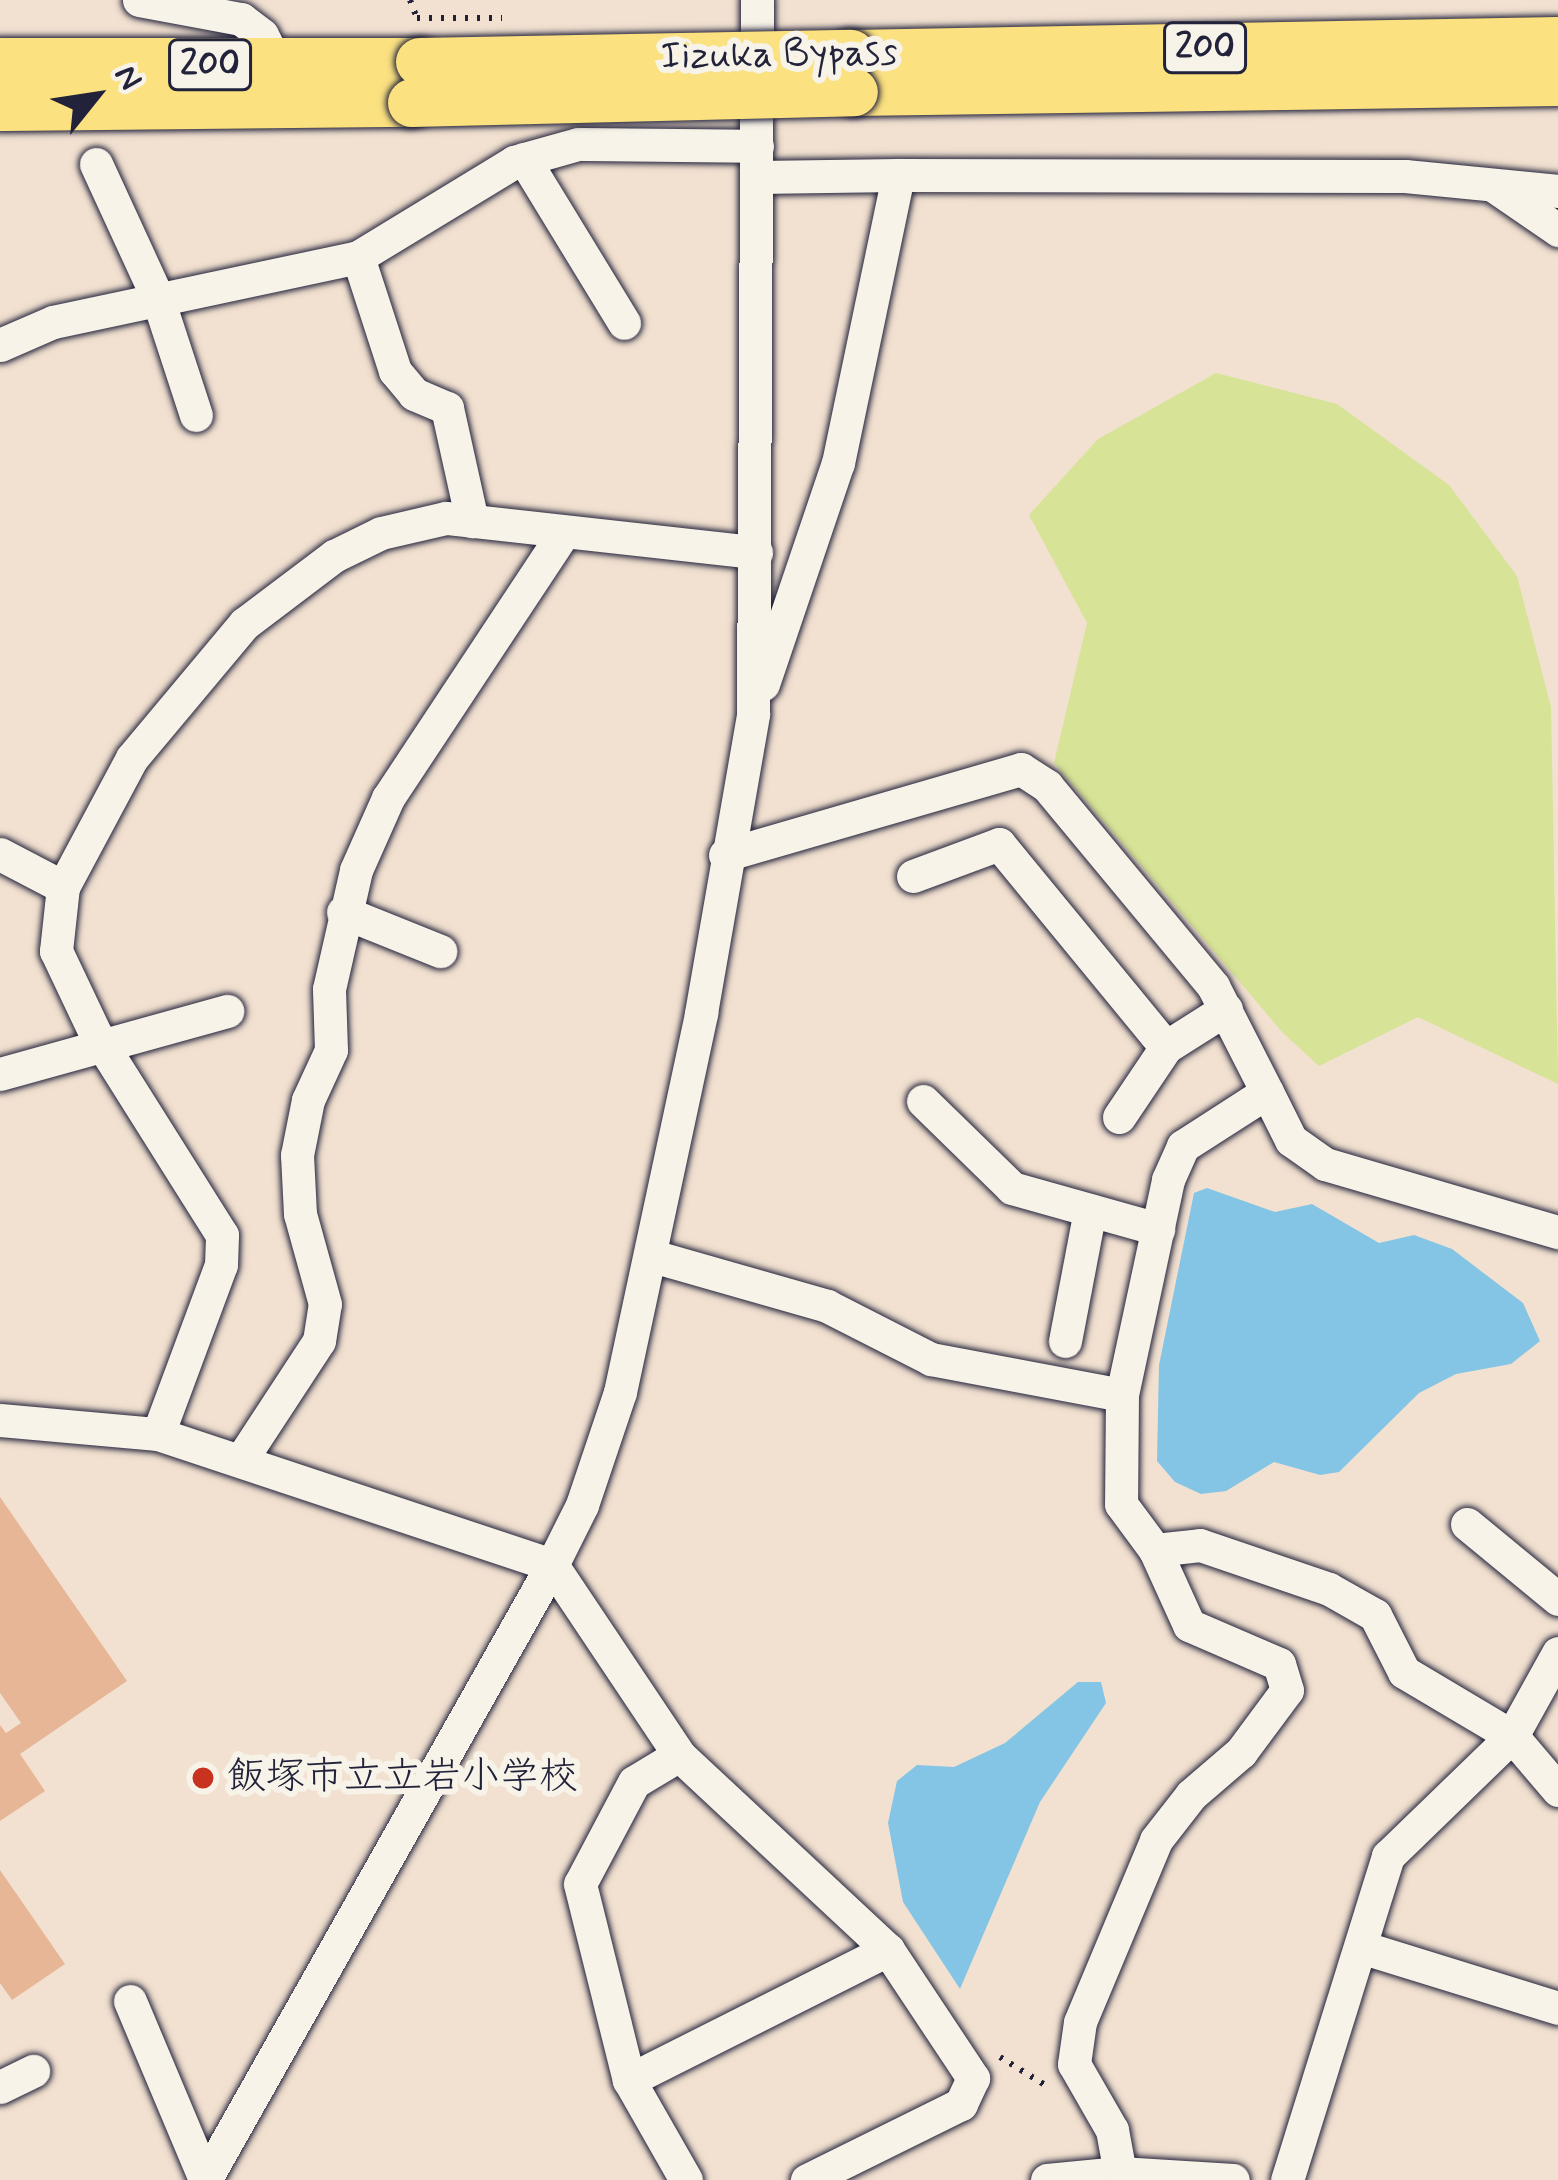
<!DOCTYPE html>
<html>
<head>
<meta charset="utf-8">
<style>
  body { margin:0 }
  #map { position:relative; width:1558px; height:2180px; overflow:hidden; background:#f2e1d0; font-family:Mynerve,"Klee One",sans-serif }
  div>[style] { position:absolute }
  [style*='--x'] { left:calc(var(--x)*1px); top:calc(var(--y)*1px); width:calc(var(--w)*1px); rotate:calc(var(--a)*1deg) }
  .green>* { inset:0; background:#d7e396 }
  .water>* { inset:0; background:#84c5e5 }
  .building>* { inset:0; background:#e6b697 }
  .path>* { height:6px; margin-top:-3px; transform-origin:0; background:repeating-linear-gradient(90deg,#22223b 0 3px,transparent 0 12px) }
  .roads { filter:drop-shadow(0 0 3px #22223b) drop-shadow(0 0 3px #22223b) }
  .minor>* { height:33px; margin:-16.5px; padding:0 16.5px; transform-origin:16.5px; border-radius:16.5px; background:#f7f3e8 }
  .highway>* { height:48px; margin:-24px; padding:0 24px; transform-origin:24px; border-radius:24px; background:#fbe180 }
  .bridges { filter:drop-shadow(0 0 3px #22223b) drop-shadow(0 0 3px #22223b) }
  .highway-bridge>* { height:48px; margin:-24px; padding:0 24px; transform-origin:24px; border-radius:24px; background:#fbe180 }
  .dots>* { width:33px; height:33px; translate:-50% -50%; box-sizing:border-box; border:6px solid #f7f3e8; border-radius:50% }
  span { translate:-50% -50%; white-space:nowrap; text-align:center; line-height:1.15; -webkit-text-stroke:12px #f7f3e8; paint-order:stroke }
  .shield-label span { padding:3px 9px; background:#f7f3e8; border:3px solid; border-radius:9px; -webkit-text-stroke-width:0 }
  .shield-label { font-size:36px; color:#22223b; font-weight:700 }
  .street-label { font-size:39px; color:#22223b }
  .poi-label { font-size:39px; color:#22223b }
  .left { translate:0 -50%; text-align:left }
  .north { position:absolute; left:36px; top:36px; width:120px; height:120px; -webkit-text-stroke:9px #f7f3e8; paint-order:stroke; rotate:60deg; font-size:33px; font-weight:700; line-height:48px; text-align:center; color:#22223b }
  .north::after { content:''; display:block; margin:auto; width:42px; height:54px; background:#22223b; clip-path:polygon(50% 0,100% 100%,50% 72%,0 100%) }
</style>
</head>
<body>
<div id="map">
  <div class="green">
    <div style="clip-path:polygon(1216px 373px,1337px 404px,1449px 485px,1517px 576px,1551px 707px,1558px 1084px,1418px 1017px,1319px 1066px,1283px 1033px,1054px 763px,1087px 623px,1029px 515px,1098px 439px)"></div>
  </div>
  <div class="water">
    <div style="clip-path:polygon(1207px 1188px,1275px 1212px,1312px 1204px,1379px 1243px,1414px 1235px,1452px 1249px,1523px 1303px,1540px 1341px,1511px 1364px,1456px 1374px,1419px 1393px,1339px 1472px,1320px 1475px,1274px 1462px,1226px 1491px,1201px 1494px,1175px 1482px,1157px 1461px,1159px 1365px,1194px 1193px)"></div>
    <div style="clip-path:polygon(1078px 1682px,1101px 1682px,1106px 1703px,1040px 1802px,960px 1989px,903px 1902px,888px 1823px,897px 1781px,917px 1765px,954px 1767px,1005px 1743px)"></div>
  </div>
  <div class="building">
    <div style="clip-path:polygon(0 1497px,127px 1681px,20px 1754px,45px 1791px,0 1821px,0 1725px,6px 1733px,21px 1723px,0 1693px)"></div>
    <div style="clip-path:polygon(0 1870px,65px 1964px,12px 2000px,0 1983px)"></div>
  </div>
  <div class="path">
    <div style="--x:410;--y:0;--w:19;--a:69"></div>
    <div style="--x:417;--y:18;--w:85;--a:0"></div>
    <div style="--x:1000;--y:2057;--w:59;--a:31.8"></div>
  </div>
  <div class="roads">
    <div class="minor">
      <div style="--x:139;--y:0;--w:104;--a:10.6"></div>
      <div style="--x:241;--y:19;--w:26;--a:37"></div>
      <div style="--x:262;--y:35;--w:33;--a:63"></div>
      <div style="--x:524;--y:159;--w:192;--a:58.6"></div>
      <div style="--x:96;--y:164;--w:149;--a:65.3"></div>
      <div style="--x:158;--y:299;--w:122;--a:71.9"></div>
      <div style="--x:757;--y:177;--w:141;--a:-0.8"></div>
      <div style="--x:1494;--y:186;--w:78;--a:34.5"></div>
      <div style="--x:358;--y:257;--w:120;--a:72"></div>
      <div style="--x:395;--y:371;--w:30;--a:50"></div>
      <div style="--x:414;--y:394;--w:36;--a:23"></div>
      <div style="--x:447;--y:408;--w:116;--a:77.5"></div>
      <div style="--x:0;--y:345;--w:58;--a:-23.5"></div>
      <div style="--x:53;--y:322;--w:312;--a:-12"></div>
      <div style="--x:358;--y:257;--w:183;--a:-31.3"></div>
      <div style="--x:514;--y:162;--w:66;--a:-15.7"></div>
      <div style="--x:578;--y:144;--w:179;--a:0.6"></div>
      <div style="--x:763;--y:684;--w:233;--a:-71.3"></div>
      <div style="--x:838;--y:463;--w:294;--a:-78.2"></div>
      <div style="--x:898;--y:175;--w:507;--a:0.11"></div>
      <div style="--x:1405;--y:176;--w:154;--a:5.6"></div>
      <div style="--x:0;--y:854;--w:71;--a:27.6"></div>
      <div style="--x:725;--y:855;--w:308;--a:-16.2"></div>
      <div style="--x:1021;--y:769;--w:31;--a:33"></div>
      <div style="--x:1047;--y:786;--w:260;--a:50.3"></div>
      <div style="--x:1213;--y:986;--w:119;--a:63"></div>
      <div style="--x:1267;--y:1092;--w:100;--a:147.3"></div>
      <div style="--x:1183;--y:1146;--w:37;--a:114"></div>
      <div style="--x:1168;--y:1180;--w:220;--a:102.1"></div>
      <div style="--x:913;--y:876;--w:92;--a:-20.4"></div>
      <div style="--x:999;--y:844;--w:263;--a:50.6"></div>
      <div style="--x:1166;--y:1047;--w:71;--a:-32.3"></div>
      <div style="--x:343;--y:912;--w:105;--a:21.9"></div>
      <div style="--x:0;--y:1074;--w:236;--a:-15.5"></div>
      <div style="--x:1267;--y:1092;--w:54;--a:63.4"></div>
      <div style="--x:1291;--y:1140;--w:42;--a:35.2"></div>
      <div style="--x:1325;--y:1164;--w:243;--a:16.3"></div>
      <div style="--x:923;--y:1101;--w:124;--a:44.3"></div>
      <div style="--x:1012;--y:1188;--w:152;--a:15.7"></div>
      <div style="--x:1119;--y:1117;--w:84;--a:-56.1"></div>
      <div style="--x:652;--y:1256;--w:182;--a:15.9"></div>
      <div style="--x:827;--y:1306;--w:117;--a:27"></div>
      <div style="--x:931;--y:1359;--w:194;--a:10.7"></div>
      <div style="--x:1122;--y:1395;--w:109;--a:90.5"></div>
      <div style="--x:1121;--y:1504;--w:57;--a:53.5"></div>
      <div style="--x:1155;--y:1550;--w:45;--a:-6.3"></div>
      <div style="--x:1200;--y:1545;--w:136;--a:18.8"></div>
      <div style="--x:1329;--y:1589;--w:53;--a:29.5"></div>
      <div style="--x:1375;--y:1615;--w:64;--a:63"></div>
      <div style="--x:1404;--y:1672;--w:126;--a:30.7"></div>
      <div style="--x:1512;--y:1736;--w:173;--a:135.9"></div>
      <div style="--x:1388;--y:1856;--w:339;--a:107.3"></div>
      <div style="--x:1065;--y:1341;--w:133;--a:-79.2"></div>
      <div style="--x:0;--y:1420;--w:159;--a:5.1"></div>
      <div style="--x:158;--y:1434;--w:415;--a:18.4"></div>
      <div style="--x:552;--y:1565;--w:229;--a:56.2"></div>
      <div style="--x:679;--y:1755;--w:286;--a:43"></div>
      <div style="--x:888;--y:1950;--w:154;--a:56.4"></div>
      <div style="--x:973;--y:2078;--w:29;--a:115"></div>
      <div style="--x:961;--y:2104;--w:172;--a:153.7"></div>
      <div style="--x:158;--y:1434;--w:180;--a:-69.6"></div>
      <div style="--x:221;--y:1265;--w:30;--a:-88"></div>
      <div style="--x:222;--y:1235;--w:239;--a:-122.2"></div>
      <div style="--x:95;--y:1033;--w:91;--a:-115.4"></div>
      <div style="--x:56;--y:951;--w:64;--a:-83.8"></div>
      <div style="--x:63;--y:887;--w:146;--a:-61.9"></div>
      <div style="--x:132;--y:758;--w:175;--a:-50.1"></div>
      <div style="--x:244;--y:624;--w:113;--a:-37.1"></div>
      <div style="--x:334;--y:556;--w:52;--a:-26.1"></div>
      <div style="--x:381;--y:533;--w:67;--a:-13"></div>
      <div style="--x:446;--y:518;--w:312;--a:6.3"></div>
      <div style="--x:241;--y:1460;--w:142;--a:-56.8"></div>
      <div style="--x:319;--y:1341;--w:37;--a:-81"></div>
      <div style="--x:325;--y:1304;--w:93;--a:-105.5"></div>
      <div style="--x:300;--y:1214;--w:59;--a:-92.9"></div>
      <div style="--x:297;--y:1155;--w:56;--a:-78.7"></div>
      <div style="--x:308;--y:1100;--w:55;--a:-65.3"></div>
      <div style="--x:331;--y:1050;--w:61;--a:-91.9"></div>
      <div style="--x:329;--y:989;--w:122;--a:-77.2"></div>
      <div style="--x:356;--y:870;--w:79;--a:-66"></div>
      <div style="--x:388;--y:798;--w:319;--a:-56.5"></div>
      <div style="--x:1467;--y:1524;--w:118;--a:39.5"></div>
      <div style="--x:1558;--y:1653;--w:95;--a:119"></div>
      <div style="--x:1512;--y:1736;--w:71;--a:49.6"></div>
      <div style="--x:679;--y:1755;--w:52;--a:149"></div>
      <div style="--x:634;--y:1782;--w:115;--a:117.9"></div>
      <div style="--x:580;--y:1884;--w:202;--a:76"></div>
      <div style="--x:629;--y:2080;--w:115;--a:60.3"></div>
      <div style="--x:1361;--y:1947;--w:206;--a:17.2"></div>
      <div style="--x:130;--y:2001;--w:193;--a:67.2"></div>
      <div style="--x:629;--y:2080;--w:290;--a:-26.7"></div>
      <div style="--x:0;--y:2087;--w:37;--a:-26"></div>
      <div style="--x:1120;--y:2173;--w:44;--a:-100.5"></div>
      <div style="--x:1112;--y:2130;--w:76;--a:-119.9"></div>
      <div style="--x:1074;--y:2064;--w:42;--a:-81.9"></div>
      <div style="--x:1080;--y:2022;--w:197;--a:-67.3"></div>
      <div style="--x:1156;--y:1840;--w:57;--a:-52.1"></div>
      <div style="--x:1191;--y:1795;--w:66;--a:-40.7"></div>
      <div style="--x:1241;--y:1752;--w:77;--a:-53.4"></div>
      <div style="--x:1287;--y:1690;--w:27;--a:-107"></div>
      <div style="--x:1279;--y:1664;--w:98;--a:-156.6"></div>
      <div style="--x:1189;--y:1625;--w:82;--a:-114.4"></div>
      <div style="--x:205;--y:2180;--w:706;--a:-60.57"></div>
      <div style="--x:552;--y:1565;--w:67;--a:-63.4"></div>
      <div style="--x:582;--y:1505;--w:119;--a:-71.4"></div>
      <div style="--x:620;--y:1392;--w:388;--a:-77.9"></div>
      <div style="--x:701;--y:1013;--w:303;--a:-80.1"></div>
      <div style="--x:753;--y:714;--w:714;--a:-89.68"></div>
      <div style="--x:1047;--y:2180;--w:73;--a:-5.5"></div>
      <div style="--x:1120;--y:2173;--w:113;--a:3.5"></div>
    </div>
    <div class="highway">
      <div style="--x:851;--y:54;--w:707;--a:-1.05"></div>
      <div style="--x:0;--y:62;--w:420;--a:0"></div>
      <div style="--x:854;--y:92;--w:704;--a:-0.81"></div>
      <div style="--x:0;--y:107;--w:412;--a:-0.6"></div>
    </div>
  </div>
  <div class="bridges">
    <div class="highway-bridge">
      <div style="--x:420;--y:62;--w:431;--a:-1.1"></div>
      <div style="--x:412;--y:103;--w:442;--a:-1.4"></div>
    </div>
  </div>
  <div class="dots">
    <div style="left:203px;top:1778px;background:#c8321e"></div>
  </div>
  <div class="shield-label">
    <span style="left:1205px;top:48px">200</span>
    <span style="left:210px;top:65px">200</span>
  </div>
  <div class="street-label">
    <span style="left:779px;top:56px;rotate:-1deg">Iizuka Bypass</span>
  </div>
  <div class="poi-label">
    <span class="left" style="left:227px;top:1778px">飯塚市立立岩小学校</span>
  </div>
  <div class="north">N</div>
</div>
</body>
</html>
